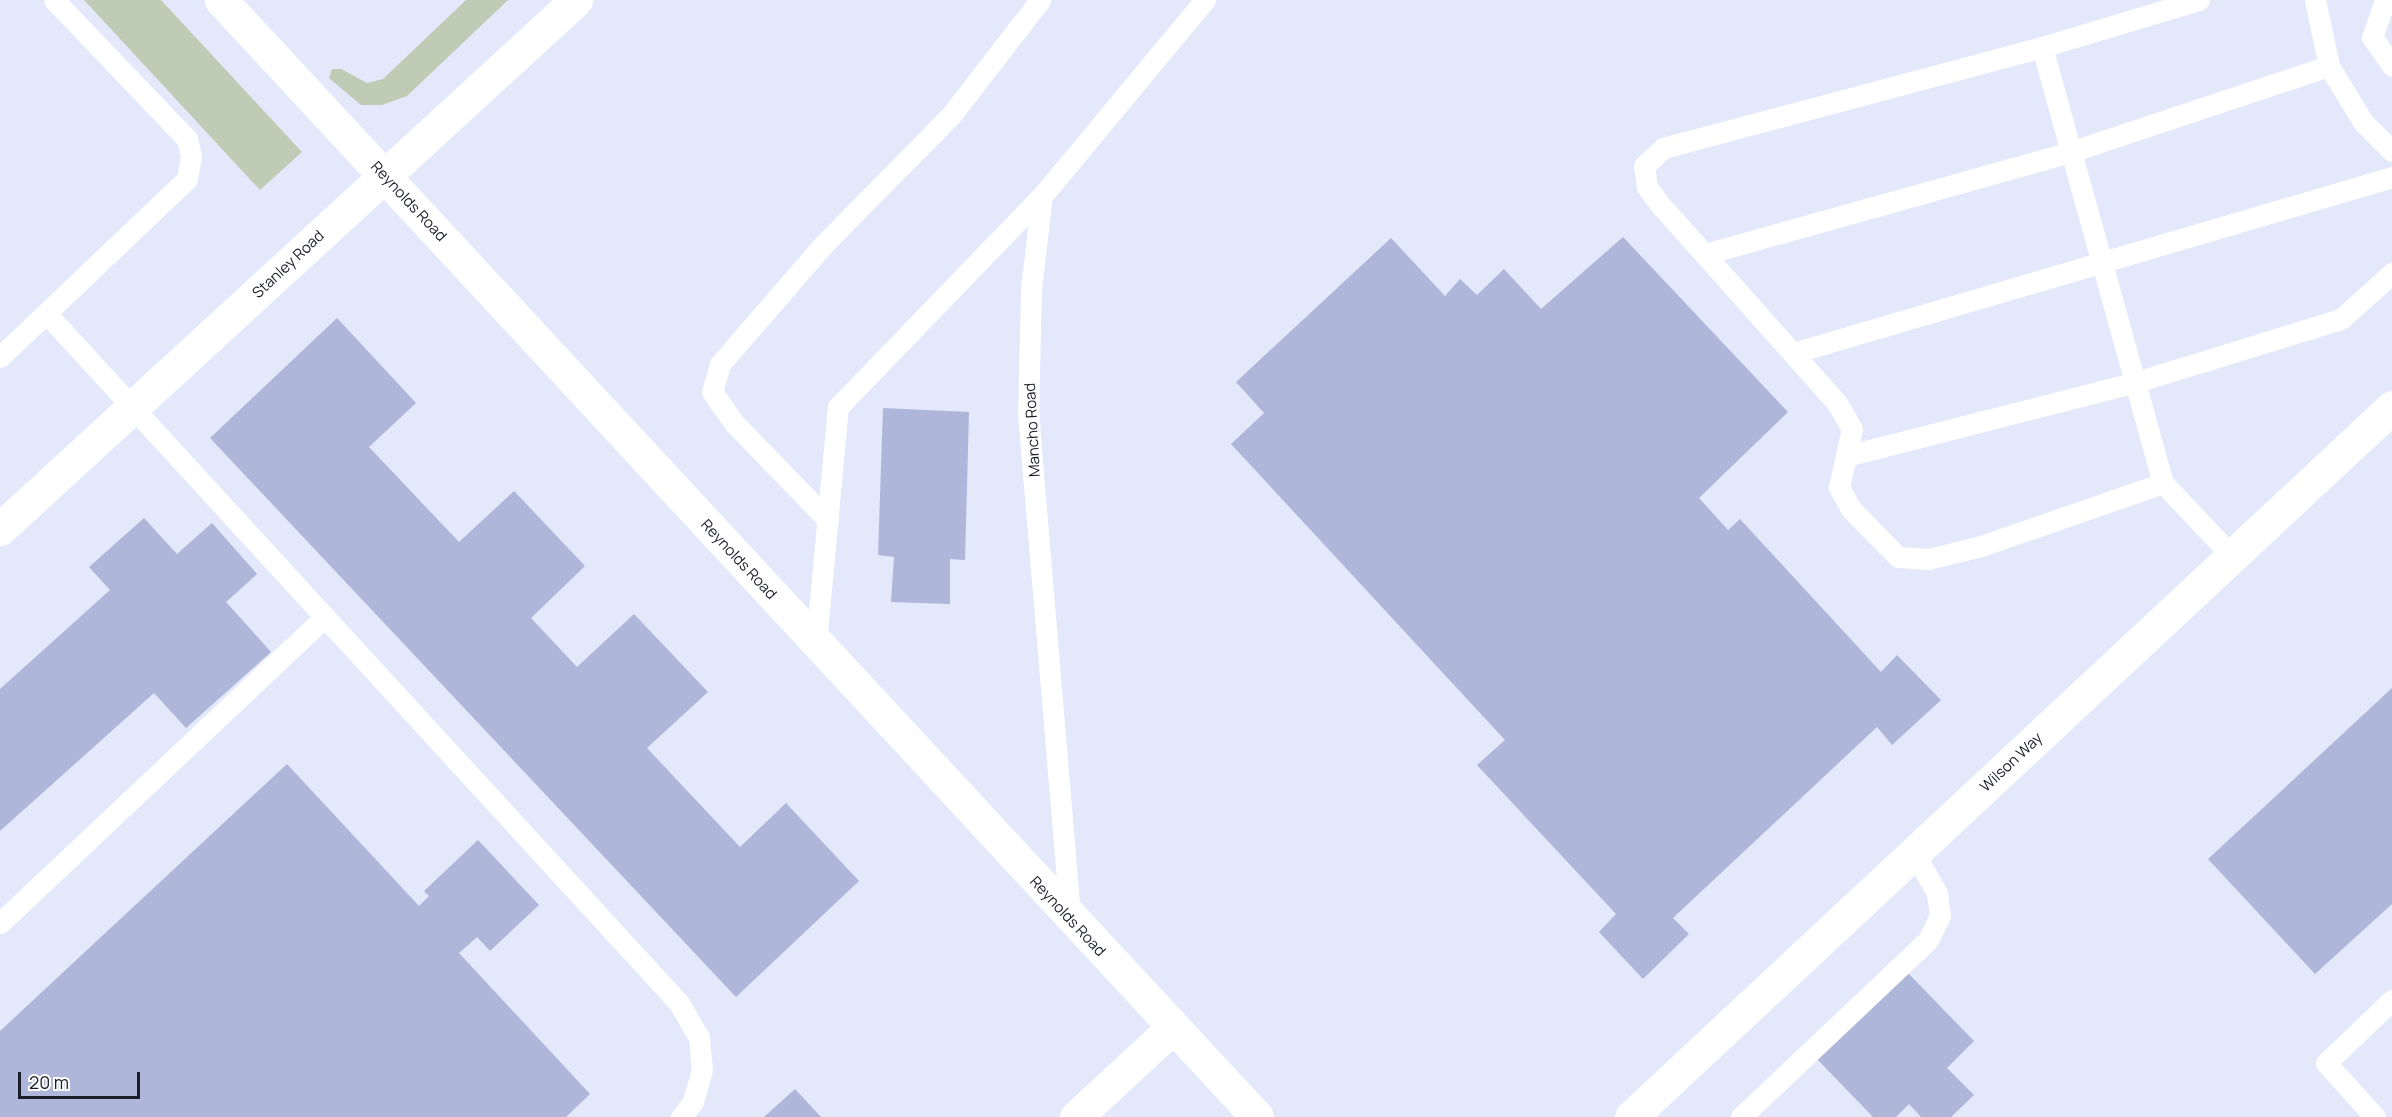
<!DOCTYPE html>
<html>
<head>
<meta charset="utf-8">
<style>
  body { margin:0 }
  #map { position:relative; width:2392px; height:1117px; overflow:hidden; background:#e3e8fb; font-family:Manrope,sans-serif }
  div>[style] { position:absolute }
  [style*='--x'] { left:calc(var(--x)*1px); top:calc(var(--y)*1px); width:calc(var(--w)*1px); rotate:calc(var(--a)*1deg) }
  .green>* { inset:0; background:#bfccb5 }
  .building>* { inset:0; background:#aeb6d9 }
  .lane>* { height:21px; margin:-10.5px; padding:0 10.5px; transform-origin:10.5px; border-radius:10.5px; background:#fff }
  .street>* { height:33px; margin:-16.5px; padding:0 16.5px; transform-origin:16.5px; border-radius:16.5px; background:#fff }
  .secondary>* { height:33px; margin:-16.5px; padding:0 16.5px; transform-origin:16.5px; border-radius:16.5px; background:#fff }
  span { translate:-50% -50%; white-space:nowrap; text-align:center; line-height:1.15; -webkit-text-stroke:6px #fff; paint-order:stroke }
  .street-label { font-size:15px; color:#1b1d28 }
  .scale { position:absolute; left:18px; top:1072px; width:122px; height:27px; box-sizing:border-box; border:3px solid #1b1d28; border-top:0; padding-left:8px; font-size:18px; line-height:21px; white-space:nowrap; color:#1b1d28; -webkit-text-stroke:4px #fff; paint-order:stroke }
</style>
</head>
<body>
<div id="map">
  <div class="green">
    <div style="clip-path:polygon(84px 0,161px 0,302px 152px,260px 190px)"></div>
    <div style="clip-path:polygon(466px 0,508px 0,407px 96px,382px 105px,361px 105px,329px 78px,332px 69px,341px 69px,367px 83px,383px 79px)"></div>
  </div>
  <div class="building">
    <div style="clip-path:polygon(1623px 237px,1788px 412px,1699px 498px,1728px 530px,1740px 519px,1881px 672px,1897px 655px,1941px 700px,1892px 745px,1877px 727px,1673px 918px,1689px 934px,1643px 979px,1599px 932px,1616px 914px,1477px 765px,1505px 740px,1231px 444px,1264px 413px,1236px 382px,1391px 238px,1445px 296px,1460px 279px,1477px 295px,1504px 269px,1541px 309px)"></div>
    <div style="clip-path:polygon(337px 318px,416px 403px,369px 447px,459px 542px,514px 491px,585px 566px,531px 618px,577px 667px,634px 614px,708px 692px,647px 748px,740px 847px,786px 803px,859px 881px,736px 997px,210px 438px)"></div>
    <div style="clip-path:polygon(883px 408px,969px 412px,965px 560px,950px 559px,950px 604px,891px 602px,894px 557px,878px 555px)"></div>
    <div style="clip-path:polygon(144px 518px,177px 554px,212px 523px,257px 574px,226px 602px,271px 652px,186px 728px,154px 693px,0 831px,0 689px,110px 590px,89px 567px)"></div>
    <div style="clip-path:polygon(2392px 688px,2392px 904px,2315px 974px,2208px 859px)"></div>
    <div style="clip-path:polygon(287px 764px,419px 906px,429px 896px,424px 891px,478px 840px,539px 905px,490px 951px,477px 937px,459px 953px,590px 1094px,566px 1117px,0 1117px,0 1031px)"></div>
    <div style="clip-path:polygon(1907px 972px,1974px 1041px,1947px 1068px,1974px 1095px,1951px 1117px,1921px 1117px,1909px 1104px,1896px 1117px,1873px 1117px,1817px 1059px)"></div>
    <div style="clip-path:polygon(795px 1089px,821px 1117px,764px 1117px)"></div>
  </div>
  <div class="lane">
    <div style="--x:2315;--y:0;--w:67;--a:78"></div>
    <div style="--x:2329;--y:66;--w:66;--a:58.7"></div>
    <div style="--x:2363;--y:122;--w:41;--a:45"></div>
    <div style="--x:2385;--y:0;--w:39;--a:109"></div>
    <div style="--x:2372;--y:37;--w:35;--a:55"></div>
    <div style="--x:2042;--y:47;--w:164;--a:-16.7"></div>
    <div style="--x:1705;--y:254;--w:379;--a:-15.6"></div>
    <div style="--x:2070;--y:152;--w:273;--a:-18.4"></div>
    <div style="--x:46;--y:313;--w:936;--a:47.47"></div>
    <div style="--x:679;--y:1003;--w:39;--a:60"></div>
    <div style="--x:699;--y:1037;--w:33;--a:85"></div>
    <div style="--x:702;--y:1070;--w:33;--a:106"></div>
    <div style="--x:693;--y:1102;--w:19;--a:129"></div>
    <div style="--x:1793;--y:353;--w:624;--a:-16.37"></div>
    <div style="--x:0;--y:357;--w:258;--a:-43.6"></div>
    <div style="--x:187;--y:179;--w:23;--a:-80"></div>
    <div style="--x:191;--y:156;--w:17;--a:-103"></div>
    <div style="--x:187;--y:139;--w:192;--a:-133.7"></div>
    <div style="--x:1850;--y:455;--w:292;--a:-14.3"></div>
    <div style="--x:2133;--y:383;--w:218;--a:-17.1"></div>
    <div style="--x:2341;--y:319;--w:69;--a:-42"></div>
    <div style="--x:2163;--y:483;--w:193;--a:160.9"></div>
    <div style="--x:1981;--y:546;--w:55;--a:166.2"></div>
    <div style="--x:1928;--y:559;--w:30;--a:-176"></div>
    <div style="--x:1898;--y:557;--w:67;--a:-134.4"></div>
    <div style="--x:1851;--y:509;--w:25;--a:-119"></div>
    <div style="--x:1839;--y:487;--w:59;--a:-77.4"></div>
    <div style="--x:1852;--y:429;--w:30;--a:-120"></div>
    <div style="--x:1837;--y:403;--w:268;--a:-131.7"></div>
    <div style="--x:1659;--y:203;--w:20;--a:-127"></div>
    <div style="--x:1647;--y:187;--w:21;--a:-98"></div>
    <div style="--x:1644;--y:166;--w:26;--a:-43"></div>
    <div style="--x:1663;--y:148;--w:392;--a:-14.9"></div>
    <div style="--x:2042;--y:47;--w:452;--a:74.5"></div>
    <div style="--x:2163;--y:483;--w:100;--a:46.6"></div>
    <div style="--x:828;--y:520;--w:135;--a:-134.1"></div>
    <div style="--x:734;--y:423;--w:38;--a:-125"></div>
    <div style="--x:712;--y:392;--w:29;--a:-74"></div>
    <div style="--x:720;--y:364;--w:159;--a:-49.1"></div>
    <div style="--x:824;--y:244;--w:182;--a:-45.4"></div>
    <div style="--x:952;--y:114;--w:144;--a:-52.3"></div>
    <div style="--x:816;--y:643;--w:237;--a:-84.7"></div>
    <div style="--x:838;--y:407;--w:293;--a:-46"></div>
    <div style="--x:1070;--y:915;--w:503;--a:-94.79"></div>
    <div style="--x:1028;--y:414;--w:125;--a:-88.6"></div>
    <div style="--x:1031;--y:289;--w:94;--a:-83.3"></div>
    <div style="--x:1042;--y:196;--w:255;--a:-50.3"></div>
    <div style="--x:0;--y:923;--w:446;--a:-43.3"></div>
    <div style="--x:1741;--y:1117;--w:257;--a:-43.4"></div>
    <div style="--x:1928;--y:940;--w:28;--a:-64"></div>
    <div style="--x:1940;--y:915;--w:22;--a:-98"></div>
    <div style="--x:1937;--y:893;--w:46;--a:-119.9"></div>
    <div style="--x:2375;--y:1117;--w:73;--a:-132.2"></div>
    <div style="--x:2326;--y:1063;--w:91;--a:-43.7"></div>
  </div>
  <div class="street">
    <div style="--x:1076;--y:1117;--w:131;--a:-42.8"></div>
  </div>
  <div class="secondary">
    <div style="--x:221;--y:0;--w:1523;--a:47.15"></div>
    <div style="--x:0;--y:529;--w:782;--a:-42.56"></div>
    <div style="--x:1631;--y:1117;--w:1041;--a:-43.01"></div>
  </div>
  <div class="street-label">
    <span style="left:409px;top:201px;rotate:47deg">Reynolds Road</span>
    <span style="left:288px;top:264px;rotate:-43deg">Stanley Road</span>
    <span style="left:1032px;top:430px;rotate:-93deg">Mancho Road</span>
    <span style="left:739px;top:559px;rotate:47deg">Reynolds Road</span>
    <span style="left:2011px;top:762px;rotate:-43deg">Wilson Way</span>
    <span style="left:1068px;top:916px;rotate:47deg">Reynolds Road</span>
  </div>
  <div class="scale">20 m</div>
</div>
</body>
</html>
